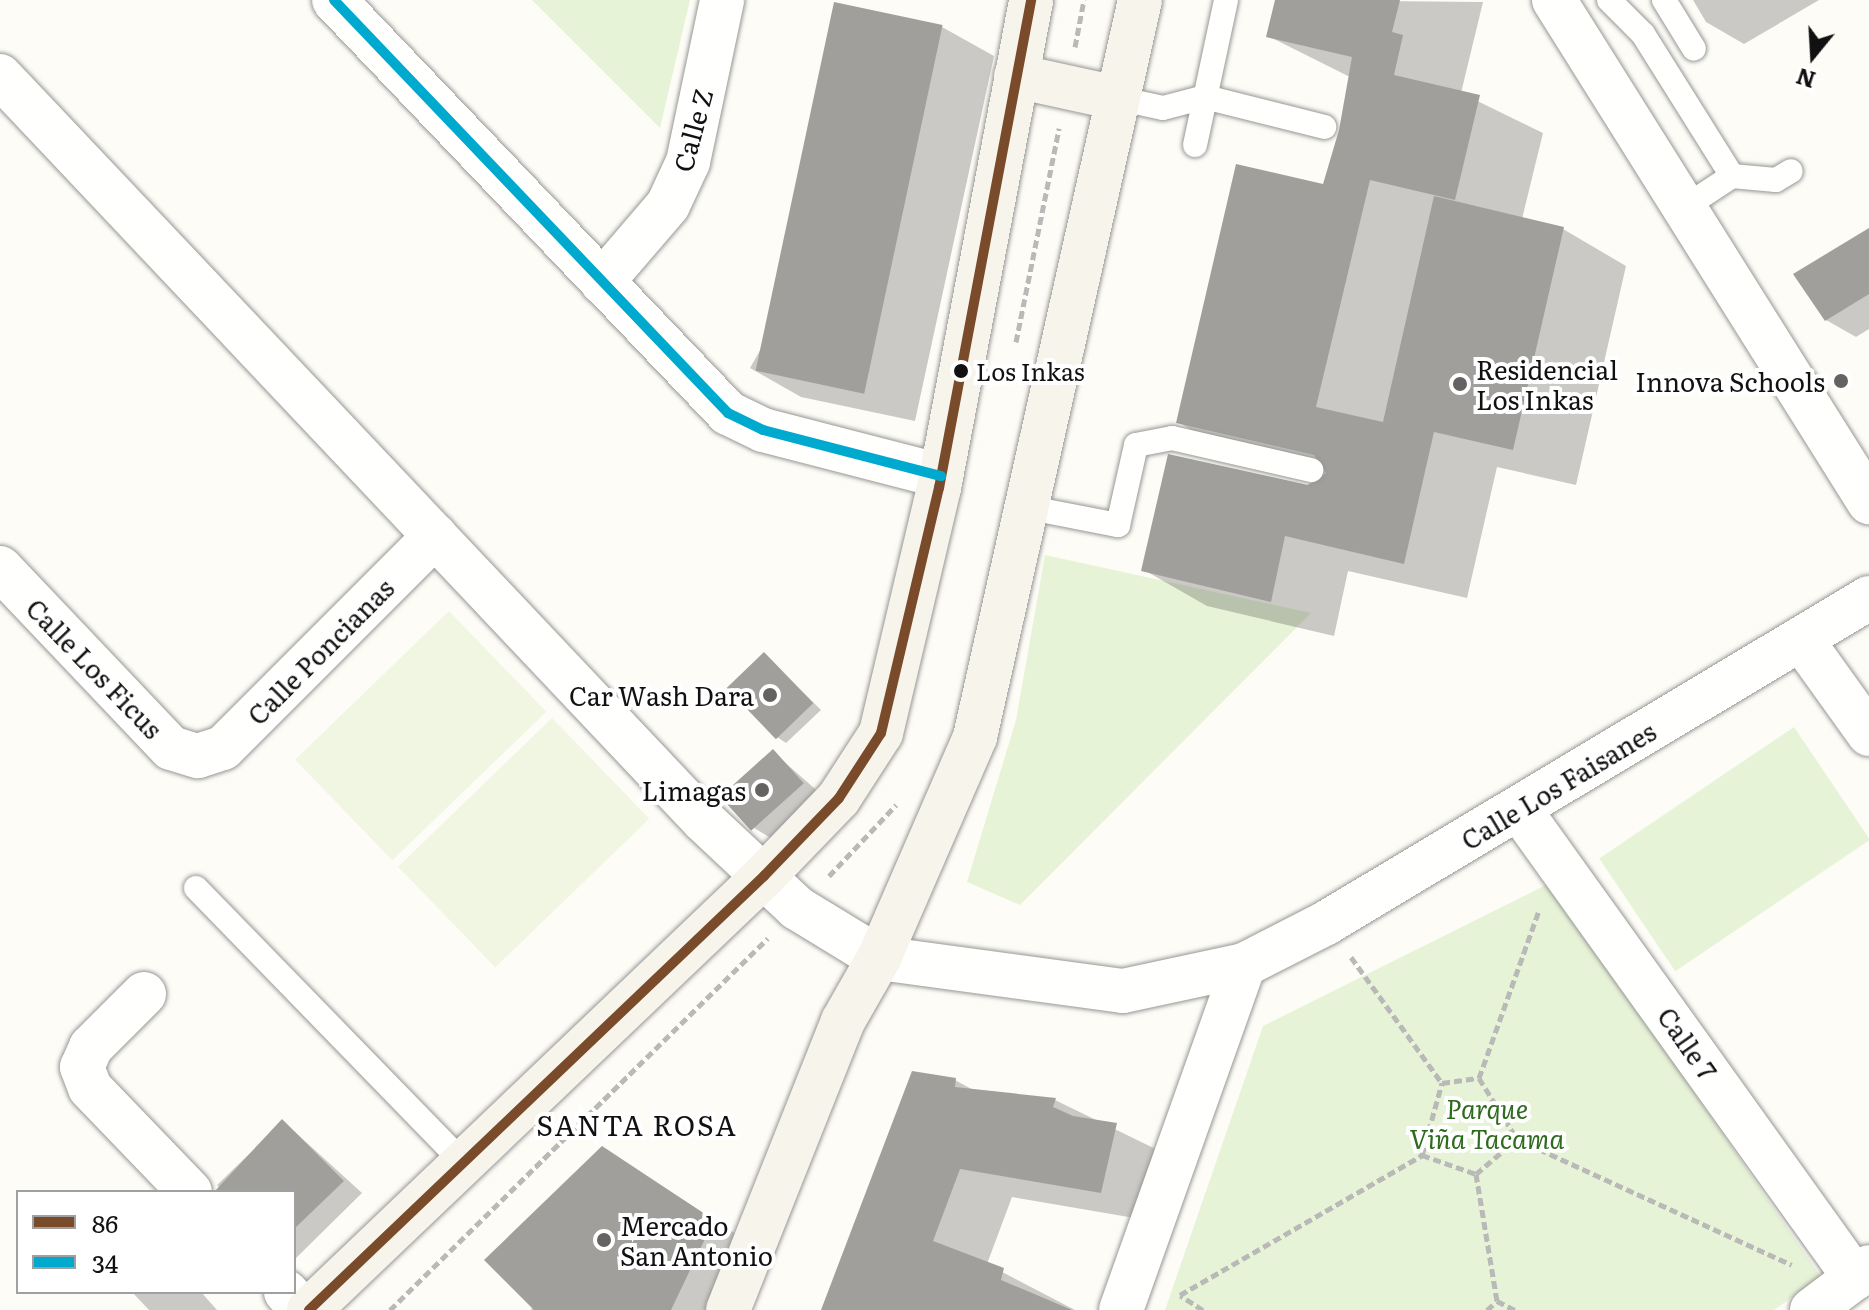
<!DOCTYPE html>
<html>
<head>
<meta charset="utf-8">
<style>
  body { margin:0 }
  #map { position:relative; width:1869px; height:1310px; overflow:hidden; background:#fdfcf7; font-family:Literata,serif }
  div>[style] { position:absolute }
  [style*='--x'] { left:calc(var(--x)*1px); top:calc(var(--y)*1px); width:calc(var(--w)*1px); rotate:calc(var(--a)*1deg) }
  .green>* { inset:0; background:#e7f3d7; transform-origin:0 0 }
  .pitch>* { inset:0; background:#f0f6e1; transform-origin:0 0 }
  .shadow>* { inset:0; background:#0003 }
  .building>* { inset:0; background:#a19f9c; transform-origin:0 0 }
  .path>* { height:5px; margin-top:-2.5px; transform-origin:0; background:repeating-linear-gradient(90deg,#b9b9b8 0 8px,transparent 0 12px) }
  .roads { filter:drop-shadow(0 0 2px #979795) drop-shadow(0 0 2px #979795) }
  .service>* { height:24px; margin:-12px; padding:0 12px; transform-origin:12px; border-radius:12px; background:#fffffe }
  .minor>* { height:44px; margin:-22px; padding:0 22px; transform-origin:22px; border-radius:22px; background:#fffffe }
  .tertiary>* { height:44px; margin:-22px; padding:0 22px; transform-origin:22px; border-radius:22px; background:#fffffe }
  .secondary>* { height:44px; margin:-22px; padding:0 22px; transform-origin:22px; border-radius:22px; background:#f6f4eb }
  .bus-1>* { height:10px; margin:-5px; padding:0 5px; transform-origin:5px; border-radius:5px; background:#7a4b2a }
  .bus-2>* { height:10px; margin:-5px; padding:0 5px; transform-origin:5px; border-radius:5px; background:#00a9ce }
  .dots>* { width:22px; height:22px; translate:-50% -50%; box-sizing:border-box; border:4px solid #fff; border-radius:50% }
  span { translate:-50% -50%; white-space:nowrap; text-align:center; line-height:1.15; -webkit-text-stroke:8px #fff; paint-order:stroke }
  .bus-label { font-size:24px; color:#111 }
  .left { translate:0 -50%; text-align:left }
  .street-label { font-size:26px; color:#111 }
  .poi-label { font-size:26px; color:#111 }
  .right { translate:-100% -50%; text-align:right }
  .park-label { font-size:26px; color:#2f6b1f; font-style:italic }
  .neighbourhood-label { font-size:28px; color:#111; letter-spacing:2px }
  .legend { position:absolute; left:16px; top:1190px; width:280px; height:104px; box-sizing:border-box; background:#fff; border:2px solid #a0a0a0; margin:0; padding:10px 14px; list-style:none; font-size:24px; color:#111 }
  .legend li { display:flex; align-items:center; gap:16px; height:40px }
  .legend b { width:40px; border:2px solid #a0a0a0 }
  .north { position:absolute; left:1773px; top:16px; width:80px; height:80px; -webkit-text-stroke:6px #fff; paint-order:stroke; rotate:198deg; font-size:22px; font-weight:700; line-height:32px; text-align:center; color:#111 }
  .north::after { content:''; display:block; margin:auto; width:28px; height:36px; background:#111; clip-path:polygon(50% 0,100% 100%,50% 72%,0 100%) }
</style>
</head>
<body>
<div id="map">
  <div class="green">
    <div style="clip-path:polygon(532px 0,690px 0,660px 128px)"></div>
    <div style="clip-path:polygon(1045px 555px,1311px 613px,1020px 905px,967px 882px,1016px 720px)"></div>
    <div style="left:1794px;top:727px;width:136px;height:235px;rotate:56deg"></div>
    <div style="clip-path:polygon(1550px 883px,1821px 1277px,1774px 1310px,1165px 1310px,1263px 1026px)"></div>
  </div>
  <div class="pitch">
    <div style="left:449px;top:611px;width:140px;height:214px;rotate:46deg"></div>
    <div style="left:552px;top:718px;width:140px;height:214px;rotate:46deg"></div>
  </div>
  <div class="shadow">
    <div style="clip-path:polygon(1277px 0,1483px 2px,1461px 93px,1543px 133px,1522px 219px,1563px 229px,1626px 266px,1576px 485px,1497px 467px,1467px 598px,1348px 571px,1334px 636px,1207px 606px,1144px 570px,1322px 477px,1241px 459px,1178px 422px,1325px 186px,1341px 130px,1350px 77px,1268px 36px)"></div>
    <div style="clip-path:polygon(1693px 0,1819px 0,1744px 44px,1706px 22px)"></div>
    <div style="clip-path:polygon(942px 27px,994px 56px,915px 421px,801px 397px,750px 368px)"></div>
    <div style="clip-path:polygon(1869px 230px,1869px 329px,1856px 337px,1826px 320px)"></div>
    <div style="clip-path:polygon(764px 654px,821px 710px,786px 743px,777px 737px)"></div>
    <div style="clip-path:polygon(773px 752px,822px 795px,774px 840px,754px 828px)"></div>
    <div style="clip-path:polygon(955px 1080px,975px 1091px,1055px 1100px,1168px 1155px,1152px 1221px,1012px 1197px,987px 1264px,1075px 1310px,822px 1310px)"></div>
    <div style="clip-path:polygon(283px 1121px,362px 1193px,294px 1260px,294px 1192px,223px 1192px,217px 1185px)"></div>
    <div style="clip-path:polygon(602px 1148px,750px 1243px,718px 1310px,531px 1310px)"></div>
    <div style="clip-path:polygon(132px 1292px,201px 1292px,217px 1310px,149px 1310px)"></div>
  </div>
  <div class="building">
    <div style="clip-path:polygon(1275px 0,1400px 0,1392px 32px,1403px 35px,1394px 75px,1480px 95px,1455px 200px,1370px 180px,1316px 407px,1383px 422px,1434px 196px,1564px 227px,1513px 450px,1434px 432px,1404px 564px,1285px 536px,1271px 602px,1141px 571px,1168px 454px,1308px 485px,1326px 473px,1314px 455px,1176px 423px,1236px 164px,1323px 184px,1339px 130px,1352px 57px,1266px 37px)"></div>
    <div style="left:834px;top:2px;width:111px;height:377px;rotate:12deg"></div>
    <div style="clip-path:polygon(1869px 228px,1869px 294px,1825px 321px,1793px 274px)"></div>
    <div style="left:764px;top:652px;width:71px;height:52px;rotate:46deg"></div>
    <div style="left:773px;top:749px;width:46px;height:71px;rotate:48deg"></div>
    <div style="clip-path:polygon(912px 1071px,956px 1078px,955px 1087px,1056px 1098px,1053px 1107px,1073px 1116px,1117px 1123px,1101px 1193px,960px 1169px,933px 1241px,1004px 1268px,1001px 1280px,1072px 1310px,821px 1310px)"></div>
    <div style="clip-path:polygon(282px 1119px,344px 1181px,294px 1229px,294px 1192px,214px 1192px)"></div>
    <div style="clip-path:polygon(602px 1146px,714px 1220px,671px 1310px,534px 1310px,484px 1260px)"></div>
  </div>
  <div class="path">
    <div style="--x:1075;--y:47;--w:48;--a:-79.2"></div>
    <div style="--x:1016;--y:342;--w:218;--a:-78.6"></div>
    <div style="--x:829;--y:876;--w:98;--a:-46.7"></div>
    <div style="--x:1351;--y:957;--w:155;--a:54.2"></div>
    <div style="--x:1479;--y:1078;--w:72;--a:58.1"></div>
    <div style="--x:1517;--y:1139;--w:302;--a:24.6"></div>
    <div style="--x:1479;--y:1078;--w:178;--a:-70.3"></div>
    <div style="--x:1442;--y:1083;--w:37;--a:-8"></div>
    <div style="--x:1422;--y:1155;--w:57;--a:19.4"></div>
    <div style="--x:1476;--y:1174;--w:129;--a:80.6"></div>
    <div style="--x:1476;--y:1174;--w:54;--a:-40.5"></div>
    <div style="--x:390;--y:1310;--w:530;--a:-44.54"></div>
    <div style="--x:1203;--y:1310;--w:27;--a:-147"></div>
    <div style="--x:1180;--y:1295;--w:280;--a:-30"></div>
    <div style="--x:1422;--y:1155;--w:75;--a:-74.5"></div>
    <div style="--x:1487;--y:1310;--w:13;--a:-42"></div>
    <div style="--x:1497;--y:1301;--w:20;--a:27"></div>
  </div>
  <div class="roads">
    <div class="service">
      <div style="--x:1609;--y:0;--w:48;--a:45"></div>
      <div style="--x:1643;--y:34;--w:168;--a:57.9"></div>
      <div style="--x:1664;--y:0;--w:57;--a:58.5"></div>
      <div style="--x:1117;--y:98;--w:47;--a:12.3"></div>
      <div style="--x:1163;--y:108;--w:43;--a:-14.7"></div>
      <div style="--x:1205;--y:97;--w:123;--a:14.1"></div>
      <div style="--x:1195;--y:145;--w:148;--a:-77.9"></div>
      <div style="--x:1682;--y:209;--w:60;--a:-33.4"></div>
      <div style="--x:1732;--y:176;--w:44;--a:5.2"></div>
      <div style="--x:1776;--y:180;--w:17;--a:-31"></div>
      <div style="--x:1025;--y:507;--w:95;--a:11"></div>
      <div style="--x:1118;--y:525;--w:82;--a:-77.3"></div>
      <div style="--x:1136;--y:445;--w:37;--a:-11"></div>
      <div style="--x:1172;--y:438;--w:143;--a:13"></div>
      <div style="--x:196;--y:888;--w:382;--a:45.8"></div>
    </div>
    <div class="minor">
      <div style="--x:334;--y:0;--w:571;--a:46.35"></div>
      <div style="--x:728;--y:413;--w:39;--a:26"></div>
      <div style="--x:763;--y:430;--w:184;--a:14.5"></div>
      <div style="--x:1554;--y:0;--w:593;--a:57.89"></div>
      <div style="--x:0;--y:76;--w:1024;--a:46.62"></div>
      <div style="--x:703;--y:820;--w:129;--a:43.1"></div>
      <div style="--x:797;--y:908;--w:96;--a:31.4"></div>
      <div style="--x:602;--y:282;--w:101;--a:-49.4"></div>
      <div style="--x:668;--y:205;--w:47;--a:-65.1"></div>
      <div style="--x:688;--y:162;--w:166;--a:-78.1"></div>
      <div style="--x:0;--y:568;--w:248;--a:46.5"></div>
      <div style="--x:171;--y:748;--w:28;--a:17"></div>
      <div style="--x:198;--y:756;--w:26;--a:-18"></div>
      <div style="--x:223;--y:748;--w:300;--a:-45"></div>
      <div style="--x:1801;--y:639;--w:117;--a:54.4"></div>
      <div style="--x:1519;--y:809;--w:577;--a:54.38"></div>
      <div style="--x:144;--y:994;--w:75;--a:135"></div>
      <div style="--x:91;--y:1047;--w:22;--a:114"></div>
      <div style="--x:82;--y:1067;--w:22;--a:69"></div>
      <div style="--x:90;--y:1088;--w:144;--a:46.1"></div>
      <div style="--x:286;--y:1292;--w:25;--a:47"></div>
      <div style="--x:1121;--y:1310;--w:366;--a:-70.4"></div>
      <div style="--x:1812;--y:1310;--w:71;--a:-37"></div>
    </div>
    <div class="tertiary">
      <div style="--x:879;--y:958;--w:246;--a:7.7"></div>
      <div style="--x:1123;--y:991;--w:124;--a:-12.1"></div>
      <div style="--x:1244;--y:965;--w:92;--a:-27.1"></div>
      <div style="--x:1326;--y:923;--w:633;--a:-30.9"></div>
    </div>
    <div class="secondary">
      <div style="--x:1016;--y:76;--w:103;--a:12.3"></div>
      <div style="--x:309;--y:1310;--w:629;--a:-43.65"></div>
      <div style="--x:764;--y:876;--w:108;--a:-46.1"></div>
      <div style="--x:839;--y:798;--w:77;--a:-57.1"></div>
      <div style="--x:881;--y:733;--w:252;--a:-76.7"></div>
      <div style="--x:939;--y:488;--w:497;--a:-79.3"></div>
      <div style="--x:728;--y:1310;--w:311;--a:-68.3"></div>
      <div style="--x:843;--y:1021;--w:73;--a:-60.3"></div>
      <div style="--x:879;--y:958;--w:241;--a:-66.5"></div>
      <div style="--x:975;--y:737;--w:755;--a:-77.38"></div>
    </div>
  </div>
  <div class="bus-1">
    <div style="--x:309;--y:1310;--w:629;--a:-43.65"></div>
    <div style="--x:764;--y:876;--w:108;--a:-46.1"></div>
    <div style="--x:839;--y:798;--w:77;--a:-57.1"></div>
    <div style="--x:881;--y:733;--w:252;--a:-76.7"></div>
    <div style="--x:939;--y:488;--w:497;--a:-79.3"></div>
  </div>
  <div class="bus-2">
    <div style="--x:334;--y:0;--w:571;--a:46.35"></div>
    <div style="--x:728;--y:413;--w:39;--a:26"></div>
    <div style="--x:763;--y:430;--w:184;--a:14.5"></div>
  </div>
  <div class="dots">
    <div style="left:961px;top:371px;background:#111"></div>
    <div style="left:1841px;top:381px;background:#646362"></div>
    <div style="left:1460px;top:384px;background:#646362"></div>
    <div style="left:770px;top:695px;background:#646362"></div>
    <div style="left:762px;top:790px;background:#646362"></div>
    <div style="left:604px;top:1240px;background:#646362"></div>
  </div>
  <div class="bus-label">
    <span class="left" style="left:976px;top:371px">Los Inkas</span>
  </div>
  <div class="street-label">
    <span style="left:692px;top:130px;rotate:-75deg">Calle Z</span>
    <span style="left:320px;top:651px;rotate:-45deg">Calle Poncianas</span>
    <span style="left:95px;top:668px;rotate:46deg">Calle Los Ficus</span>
    <span style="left:1558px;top:785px;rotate:-31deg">Calle Los Faisanes</span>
    <span style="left:1688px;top:1043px;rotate:55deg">Calle 7</span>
  </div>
  <div class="poi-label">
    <span class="left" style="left:1476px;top:384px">Residencial<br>Los Inkas</span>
    <span class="right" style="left:1825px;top:381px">Innova Schools</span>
    <span class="right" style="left:754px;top:695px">Car Wash Dara</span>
    <span class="right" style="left:746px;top:790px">Limagas</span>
    <span class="left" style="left:620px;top:1240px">Mercado<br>San Antonio</span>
  </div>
  <div class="park-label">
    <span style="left:1487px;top:1123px">Parque<br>Viña Tacama</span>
  </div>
  <div class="neighbourhood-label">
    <span style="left:637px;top:1124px">SANTA ROSA</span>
  </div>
  <ul class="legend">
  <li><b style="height:10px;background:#7a4b2a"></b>86</li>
  <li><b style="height:10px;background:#00a9ce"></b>34</li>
  </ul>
  <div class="north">N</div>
</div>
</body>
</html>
